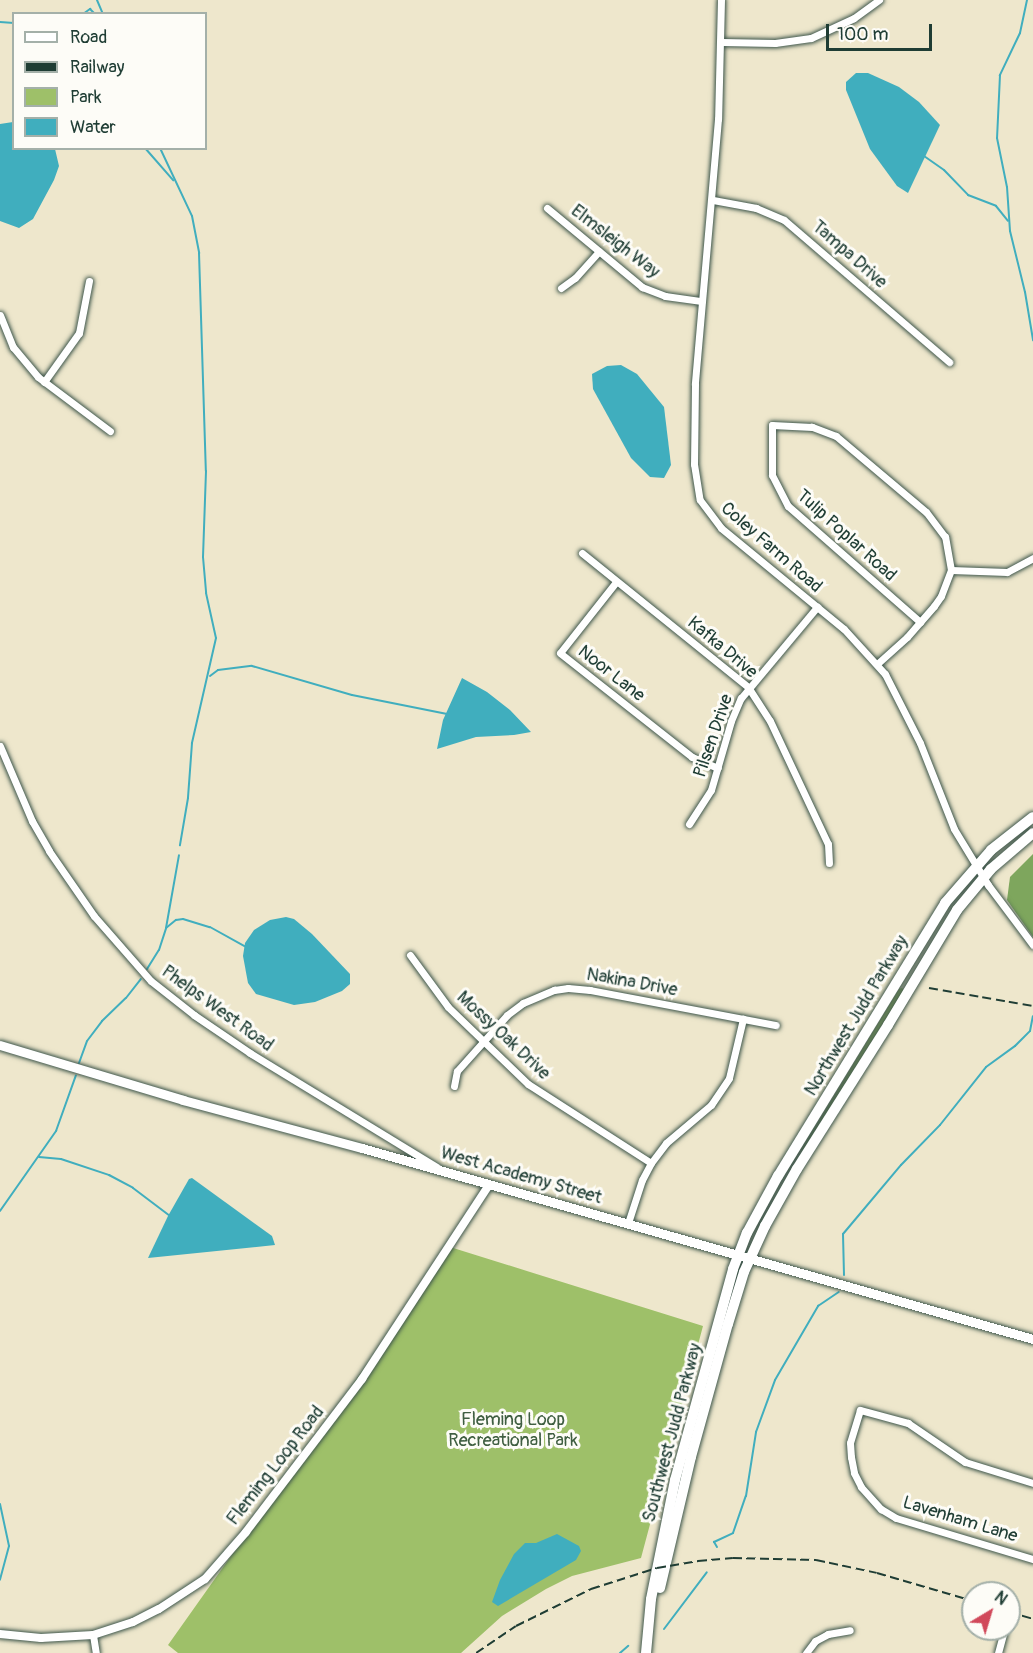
<!DOCTYPE html>
<html>
<head>
<meta charset="utf-8">
<style>
  body { margin:0 }
  #map { position:relative; width:1033px; height:1653px; overflow:hidden; background:#eee7cc; font-family:Pangolin,sans-serif }
  div>[style] { position:absolute }
  [style*='--x'] { left:calc(var(--x)*1px); top:calc(var(--y)*1px); width:calc(var(--w)*1px); rotate:calc(var(--a)*1deg) }
  .green>* { inset:0; background:#9ec069 }
  .forest>* { inset:0; background:#7ea65d }
  .water>* { inset:0; background:#40aebe }
  .stream>* { height:2px; margin:-1px; padding:0 1px; transform-origin:1px; border-radius:1px; background:#40aebe }
  .roads { filter:drop-shadow(0 0 2px #3e564b) drop-shadow(0 0 2px #3e564b) }
  .minor>* { height:7px; margin:-3.5px; padding:0 3.5px; transform-origin:3.5px; border-radius:3.5px; background:#fff }
  .tertiary>* { height:8px; margin:-4px; padding:0 4px; transform-origin:4px; border-radius:4px; background:#fff }
  .secondary>* { height:9px; margin:-4.5px; padding:0 4.5px; transform-origin:4.5px; border-radius:4.5px; background:#fff }
  .trunk>* { height:10px; margin:-5px; padding:0 5px; transform-origin:5px; border-radius:5px; background:#fff }
  .rail>* { height:2px; margin-top:-1px; transform-origin:0; background:repeating-linear-gradient(90deg,#1f3d34 0 9px,transparent 0 13.5px) }
  span { translate:-50% -50%; white-space:nowrap; text-align:center; line-height:1.15; -webkit-text-stroke:6px #fdfcf7; paint-order:stroke }
  .street-label { font-size:18px; color:#1f3d34 }
  .park-label { font-size:18px; color:#3f5e41 }
  .legend { position:absolute; left:12px; top:12px; width:195px; height:138px; box-sizing:border-box; background:#fdfcf7; border:2px solid #a4b0a9; margin:0; padding:8px 10px; list-style:none; font-size:18px; color:#1f3d34 }
  .legend li { display:flex; align-items:center; gap:12px; height:30px }
  .legend b { width:30px; border:2px solid #a4b0a9 }
  .north { position:absolute; left:961px; top:1581px; width:60px; height:60px; box-sizing:border-box; background:#fdfcf7; border:2px solid #a4b0a9; border-radius:50%; rotate:38deg; font-size:16px; font-weight:700; line-height:24px; text-align:center; color:#1f3d34 }
  .north::after { content:''; display:block; margin:auto; width:21px; height:27px; background:#d1495b; clip-path:polygon(50% 0,100% 100%,50% 72%,0 100%) }
  .scale { position:absolute; left:826px; top:24px; width:106px; height:27px; box-sizing:border-box; border:3px solid #1f3d34; border-top:0; padding-left:8px; font-size:18px; line-height:21px; white-space:nowrap; color:#1f3d34; -webkit-text-stroke:4px #fdfcf7; paint-order:stroke }
</style>
</head>
<body>
<div id="map">
  <div class="green">
    <div style="clip-path:polygon(902px 988px,904px 990px,803px 1151px,801px 1150px,899px 989px)"></div>
    <div style="clip-path:polygon(450px 1247px,703px 1326px,641px 1558px,572px 1576px,546px 1589px,502px 1616px,461px 1653px,178px 1653px,168px 1645px)"></div>
  </div>
  <div class="forest">
    <div style="clip-path:polygon(1033px 854px,1033px 937px,1007px 900px,1010px 877px)"></div>
  </div>
  <div class="water">
    <div style="clip-path:polygon(856px 73px,868px 73px,899px 87px,919px 102px,940px 125px,908px 193px,897px 186px,870px 149px,846px 90px,846px 82px)"></div>
    <div style="clip-path:polygon(13px 122px,14px 148px,55px 149px,59px 166px,54px 180px,33px 219px,19px 228px,0 221px,0 124px)"></div>
    <div style="clip-path:polygon(621px 365px,637px 374px,664px 407px,671px 465px,664px 478px,650px 477px,631px 458px,593px 389px,592px 374px,607px 366px)"></div>
    <div style="clip-path:polygon(462px 678px,487px 692px,510px 710px,531px 732px,514px 735px,476px 737px,437px 749px,443px 720px)"></div>
    <div style="clip-path:polygon(286px 917px,294px 919px,312px 934px,350px 974px,350px 984px,342px 991px,315px 1002px,294px 1005px,256px 994px,248px 983px,243px 956px,245px 943px,254px 930px,270px 920px)"></div>
    <div style="clip-path:polygon(192px 1178px,272px 1236px,275px 1245px,148px 1258px,168px 1216px,189px 1179px)"></div>
    <div style="clip-path:polygon(557px 1534px,579px 1546px,581px 1551px,576px 1560px,498px 1606px,492px 1602px,500px 1580px,514px 1554px,525px 1543px,536px 1543px)"></div>
  </div>
  <div class="stream">
    <div style="--x:97;--y:0;--w:15;--a:67"></div>
    <div style="--x:1027;--y:0;--w:34;--a:102"></div>
    <div style="--x:1020;--y:33;--w:47;--a:115.5"></div>
    <div style="--x:1000;--y:75;--w:63;--a:92.7"></div>
    <div style="--x:997;--y:138;--w:50;--a:78.5"></div>
    <div style="--x:1007;--y:187;--w:44;--a:86.1"></div>
    <div style="--x:1010;--y:231;--w:63;--a:76.2"></div>
    <div style="--x:1025;--y:292;--w:49;--a:80.5"></div>
    <div style="--x:83;--y:14;--w:9;--a:-36"></div>
    <div style="--x:90;--y:9;--w:7;--a:45"></div>
    <div style="--x:0;--y:22;--w:14;--a:4"></div>
    <div style="--x:145;--y:148;--w:43;--a:48.8"></div>
    <div style="--x:160;--y:148;--w:75;--a:64.8"></div>
    <div style="--x:192;--y:216;--w:38;--a:79"></div>
    <div style="--x:199;--y:253;--w:218;--a:88.2"></div>
    <div style="--x:206;--y:471;--w:86;--a:92"></div>
    <div style="--x:203;--y:557;--w:36;--a:85"></div>
    <div style="--x:206;--y:593;--w:46;--a:77.5"></div>
    <div style="--x:216;--y:638;--w:108;--a:102.9"></div>
    <div style="--x:192;--y:743;--w:55;--a:94.2"></div>
    <div style="--x:188;--y:798;--w:48;--a:99.7"></div>
    <div style="--x:924;--y:156;--w:24;--a:35"></div>
    <div style="--x:944;--y:170;--w:35;--a:46"></div>
    <div style="--x:968;--y:195;--w:30;--a:21"></div>
    <div style="--x:996;--y:206;--w:19;--a:51"></div>
    <div style="--x:210;--y:676;--w:10;--a:-37"></div>
    <div style="--x:218;--y:670;--w:34;--a:-7"></div>
    <div style="--x:252;--y:666;--w:104;--a:16.2"></div>
    <div style="--x:352;--y:695;--w:97;--a:11.3"></div>
    <div style="--x:166;--y:928;--w:13;--a:-39"></div>
    <div style="--x:176;--y:920;--w:7;--a:-8"></div>
    <div style="--x:183;--y:919;--w:28;--a:17"></div>
    <div style="--x:210;--y:927;--w:41;--a:29.1"></div>
    <div style="--x:147;--y:969;--w:22;--a:-58"></div>
    <div style="--x:159;--y:950;--w:23;--a:-72"></div>
    <div style="--x:166;--y:928;--w:74;--a:-79.9"></div>
    <div style="--x:79;--y:1063;--w:23;--a:-70"></div>
    <div style="--x:87;--y:1041;--w:25;--a:-53"></div>
    <div style="--x:102;--y:1021;--w:33;--a:-44"></div>
    <div style="--x:126;--y:998;--w:24;--a:-52"></div>
    <div style="--x:39;--y:1157;--w:22;--a:5"></div>
    <div style="--x:61;--y:1159;--w:51;--a:18.4"></div>
    <div style="--x:109;--y:1175;--w:27;--a:28"></div>
    <div style="--x:133;--y:1188;--w:46;--a:37.1"></div>
    <div style="--x:0;--y:1211;--w:98;--a:-55"></div>
    <div style="--x:56;--y:1131;--w:59;--a:-70.3"></div>
    <div style="--x:844;--y:1275;--w:41;--a:-91.4"></div>
    <div style="--x:843;--y:1234;--w:90;--a:-50"></div>
    <div style="--x:901;--y:1165;--w:56;--a:-45.7"></div>
    <div style="--x:940;--y:1125;--w:74;--a:-51.6"></div>
    <div style="--x:986;--y:1067;--w:36;--a:-36"></div>
    <div style="--x:1015;--y:1046;--w:21;--a:-45"></div>
    <div style="--x:1030;--y:1031;--w:15;--a:-79"></div>
    <div style="--x:0;--y:1504;--w:43;--a:77.9"></div>
    <div style="--x:9;--y:1546;--w:35;--a:105"></div>
    <div style="--x:717;--y:1547;--w:6;--a:-121"></div>
    <div style="--x:714;--y:1542;--w:21;--a:-25"></div>
    <div style="--x:733;--y:1533;--w:39;--a:-71"></div>
    <div style="--x:746;--y:1496;--w:65;--a:-81.1"></div>
    <div style="--x:756;--y:1432;--w:55;--a:-69.9"></div>
    <div style="--x:775;--y:1380;--w:86;--a:-59.8"></div>
    <div style="--x:818;--y:1306;--w:25;--a:-34"></div>
    <div style="--x:664;--y:1629;--w:71;--a:-53"></div>
    <div style="--x:620;--y:1653;--w:11;--a:-41"></div>
  </div>
  <div class="roads">
    <div class="minor">
      <div style="--x:721;--y:0;--w:119;--a:91.4"></div>
      <div style="--x:718;--y:119;--w:266;--a:95"></div>
      <div style="--x:695;--y:384;--w:80;--a:90.7"></div>
      <div style="--x:694;--y:464;--w:36;--a:81"></div>
      <div style="--x:700;--y:500;--w:35;--a:53"></div>
      <div style="--x:721;--y:528;--w:159;--a:39.4"></div>
      <div style="--x:844;--y:629;--w:61;--a:47.7"></div>
      <div style="--x:885;--y:674;--w:77;--a:63.1"></div>
      <div style="--x:920;--y:743;--w:92;--a:68.4"></div>
      <div style="--x:954;--y:829;--w:66;--a:58.7"></div>
      <div style="--x:988;--y:885;--w:75;--a:53.1"></div>
      <div style="--x:722;--y:42;--w:53;--a:1.1"></div>
      <div style="--x:775;--y:43;--w:36;--a:-8"></div>
      <div style="--x:811;--y:38;--w:47;--a:-24.9"></div>
      <div style="--x:854;--y:18;--w:31;--a:-36"></div>
      <div style="--x:713;--y:200;--w:44;--a:10.5"></div>
      <div style="--x:756;--y:208;--w:30;--a:23"></div>
      <div style="--x:784;--y:220;--w:218;--a:40.7"></div>
      <div style="--x:547;--y:208;--w:124;--a:39.7"></div>
      <div style="--x:642;--y:287;--w:25;--a:21"></div>
      <div style="--x:665;--y:296;--w:37;--a:8"></div>
      <div style="--x:561;--y:288;--w:17;--a:-36"></div>
      <div style="--x:575;--y:278;--w:36;--a:-48"></div>
      <div style="--x:0;--y:315;--w:35;--a:68"></div>
      <div style="--x:13;--y:347;--w:39;--a:50"></div>
      <div style="--x:38;--y:377;--w:90;--a:36.9"></div>
      <div style="--x:44;--y:382;--w:60;--a:-54.5"></div>
      <div style="--x:79;--y:333;--w:53;--a:-79.1"></div>
      <div style="--x:582;--y:553;--w:213;--a:38.9"></div>
      <div style="--x:748;--y:687;--w:40;--a:57.1"></div>
      <div style="--x:770;--y:721;--w:136;--a:64.8"></div>
      <div style="--x:828;--y:844;--w:19;--a:87"></div>
      <div style="--x:951;--y:570;--w:56;--a:2"></div>
      <div style="--x:1007;--y:572;--w:30;--a:-28"></div>
      <div style="--x:616;--y:582;--w:90;--a:128.3"></div>
      <div style="--x:560;--y:653;--w:168;--a:38.2"></div>
      <div style="--x:692;--y:757;--w:28;--a:23"></div>
      <div style="--x:877;--y:664;--w:40;--a:-42"></div>
      <div style="--x:907;--y:637;--w:41;--a:-48.9"></div>
      <div style="--x:934;--y:606;--w:12;--a:-55"></div>
      <div style="--x:941;--y:596;--w:28;--a:-69"></div>
      <div style="--x:951;--y:570;--w:34;--a:-100"></div>
      <div style="--x:945;--y:537;--w:31;--a:-127"></div>
      <div style="--x:926;--y:512;--w:118;--a:-139.8"></div>
      <div style="--x:836;--y:436;--w:26;--a:-159"></div>
      <div style="--x:812;--y:427;--w:40;--a:-177.1"></div>
      <div style="--x:772;--y:425;--w:50;--a:90"></div>
      <div style="--x:772;--y:475;--w:35;--a:63"></div>
      <div style="--x:788;--y:506;--w:176;--a:41.3"></div>
      <div style="--x:0;--y:746;--w:82;--a:66.9"></div>
      <div style="--x:32;--y:821;--w:34;--a:60"></div>
      <div style="--x:49;--y:851;--w:79;--a:55.3"></div>
      <div style="--x:94;--y:916;--w:86;--a:48.8"></div>
      <div style="--x:151;--y:981;--w:55;--a:38.3"></div>
      <div style="--x:194;--y:1015;--w:68;--a:34.2"></div>
      <div style="--x:250;--y:1053;--w:219;--a:31.4"></div>
      <div style="--x:689;--y:824;--w:40;--a:-57.1"></div>
      <div style="--x:711;--y:790;--w:72;--a:-73.8"></div>
      <div style="--x:731;--y:721;--w:25;--a:-67"></div>
      <div style="--x:741;--y:698;--w:119;--a:-50.1"></div>
      <div style="--x:410;--y:955;--w:64;--a:53.8"></div>
      <div style="--x:448;--y:1007;--w:111;--a:43.9"></div>
      <div style="--x:528;--y:1084;--w:146;--a:32.7"></div>
      <div style="--x:454;--y:1086;--w:15;--a:-79"></div>
      <div style="--x:457;--y:1071;--w:75;--a:-48.2"></div>
      <div style="--x:507;--y:1015;--w:20;--a:-37"></div>
      <div style="--x:523;--y:1003;--w:34;--a:-23"></div>
      <div style="--x:554;--y:990;--w:14;--a:-8"></div>
      <div style="--x:568;--y:988;--w:22;--a:5"></div>
      <div style="--x:590;--y:990;--w:189;--a:10.7"></div>
      <div style="--x:628;--y:1223;--w:45;--a:-72"></div>
      <div style="--x:642;--y:1180;--w:19;--a:-62"></div>
      <div style="--x:651;--y:1163;--w:25;--a:-53"></div>
      <div style="--x:666;--y:1143;--w:59;--a:-40.2"></div>
      <div style="--x:711;--y:1105;--w:32;--a:-56"></div>
      <div style="--x:729;--y:1078;--w:61;--a:-76.7"></div>
      <div style="--x:1033;--y:1483;--w:71;--a:-162.8"></div>
      <div style="--x:965;--y:1462;--w:69;--a:-145.6"></div>
      <div style="--x:908;--y:1423;--w:50;--a:-164.8"></div>
      <div style="--x:860;--y:1410;--w:34;--a:107"></div>
      <div style="--x:850;--y:1443;--w:14;--a:86"></div>
      <div style="--x:851;--y:1457;--w:16;--a:79"></div>
      <div style="--x:854;--y:1473;--w:16;--a:63"></div>
      <div style="--x:861;--y:1487;--w:30;--a:48"></div>
      <div style="--x:881;--y:1509;--w:17;--a:31"></div>
      <div style="--x:896;--y:1518;--w:143;--a:16.7"></div>
      <div style="--x:93;--y:1635;--w:18;--a:81"></div>
      <div style="--x:806;--y:1653;--w:15;--a:-53"></div>
      <div style="--x:815;--y:1641;--w:15;--a:-28"></div>
      <div style="--x:828;--y:1634;--w:22;--a:-10"></div>
      <div style="--x:998;--y:1653;--w:24;--a:-75"></div>
    </div>
    <div class="tertiary">
      <div style="--x:0;--y:1634;--w:41;--a:5.6"></div>
      <div style="--x:41;--y:1638;--w:52;--a:-3.3"></div>
      <div style="--x:93;--y:1635;--w:42;--a:-18"></div>
      <div style="--x:133;--y:1622;--w:29;--a:-27"></div>
      <div style="--x:159;--y:1609;--w:55;--a:-33.1"></div>
      <div style="--x:205;--y:1579;--w:62;--a:-48.9"></div>
      <div style="--x:246;--y:1532;--w:192;--a:-52.8"></div>
      <div style="--x:362;--y:1379;--w:232;--a:-56.8"></div>
    </div>
    <div class="secondary">
      <div style="--x:0;--y:1045;--w:191;--a:16.7"></div>
      <div style="--x:183;--y:1100;--w:185;--a:15"></div>
      <div style="--x:362;--y:1148;--w:698;--a:15.89"></div>
    </div>
    <div class="trunk">
      <div style="--x:660;--y:1588;--w:135;--a:-76.7"></div>
      <div style="--x:691;--y:1457;--w:138;--a:-74.5"></div>
      <div style="--x:728;--y:1324;--w:54;--a:-72.9"></div>
      <div style="--x:744;--y:1272;--w:51;--a:-65.5"></div>
      <div style="--x:765;--y:1226;--w:65;--a:-60.7"></div>
      <div style="--x:797;--y:1169;--w:170;--a:-57.7"></div>
      <div style="--x:888;--y:1025;--w:134;--a:-59"></div>
      <div style="--x:957;--y:910;--w:53;--a:-50.3"></div>
      <div style="--x:991;--y:869;--w:55;--a:-40.6"></div>
      <div style="--x:646;--y:1653;--w:54;--a:-84.7"></div>
      <div style="--x:651;--y:1599;--w:121;--a:-78.6"></div>
      <div style="--x:675;--y:1480;--w:219;--a:-74.6"></div>
      <div style="--x:733;--y:1269;--w:39;--a:-69"></div>
      <div style="--x:747;--y:1233;--w:65;--a:-61.5"></div>
      <div style="--x:778;--y:1176;--w:320;--a:-58.5"></div>
      <div style="--x:945;--y:903;--w:70;--a:-49"></div>
      <div style="--x:991;--y:850;--w:53;--a:-38.2"></div>
    </div>
  </div>
  <div class="rail">
    <div style="--x:929;--y:988;--w:106;--a:9.8"></div>
    <div style="--x:1009;--y:1612;--w:25;--a:16"></div>
    <div style="--x:476;--y:1653;--w:48;--a:-34"></div>
    <div style="--x:516;--y:1626;--w:84;--a:-26.3"></div>
    <div style="--x:591;--y:1589;--w:69;--a:-17.7"></div>
    <div style="--x:657;--y:1568;--w:42;--a:-9.7"></div>
    <div style="--x:698;--y:1561;--w:35;--a:-5"></div>
    <div style="--x:733;--y:1558;--w:83;--a:1.4"></div>
    <div style="--x:816;--y:1560;--w:62;--a:12"></div>
    <div style="--x:877;--y:1573;--w:100;--a:16.3"></div>
  </div>
  <div class="street-label">
    <span style="left:615px;top:242px;rotate:38deg">Elmsleigh Way</span>
    <span style="left:849px;top:255px;rotate:41deg">Tampa Drive</span>
    <span style="left:846px;top:536px;rotate:42deg">Tulip Poplar Road</span>
    <span style="left:771px;top:548px;rotate:41deg">Coley Farm Road</span>
    <span style="left:722px;top:648px;rotate:40deg">Kafka Drive</span>
    <span style="left:611px;top:674px;rotate:38deg">Noor Lane</span>
    <span style="left:714px;top:736px;rotate:-71deg">Pilsen Drive</span>
    <span style="left:632px;top:983px;rotate:10deg">Nakina Drive</span>
    <span style="left:217px;top:1009px;rotate:36deg">Phelps West Road</span>
    <span style="left:857px;top:1016px;rotate:-59deg">Northwest Judd Parkway</span>
    <span style="left:503px;top:1036px;rotate:43deg">Mossy Oak Drive</span>
    <span style="left:521px;top:1176px;rotate:16deg">West Academy Street</span>
    <span style="left:673px;top:1433px;rotate:-75deg">Southwest Judd Parkway</span>
    <span style="left:276px;top:1466px;rotate:-52deg">Fleming Loop Road</span>
    <span style="left:960px;top:1520px;rotate:17deg">Lavenham Lane</span>
  </div>
  <div class="park-label">
    <span style="left:513px;top:1431px">Fleming Loop<br>Recreational Park</span>
  </div>
  <ul class="legend">
  <li><b style="height:8px;background:#fff"></b>Road</li>
  <li><b style="height:8px;background:#1f3d34"></b>Railway</li>
  <li><b style="height:16px;background:#9ec069"></b>Park</li>
  <li><b style="height:16px;background:#40aebe"></b>Water</li>
  </ul>
  <div class="north">N</div>
  <div class="scale">100 m</div>
</div>
</body>
</html>
